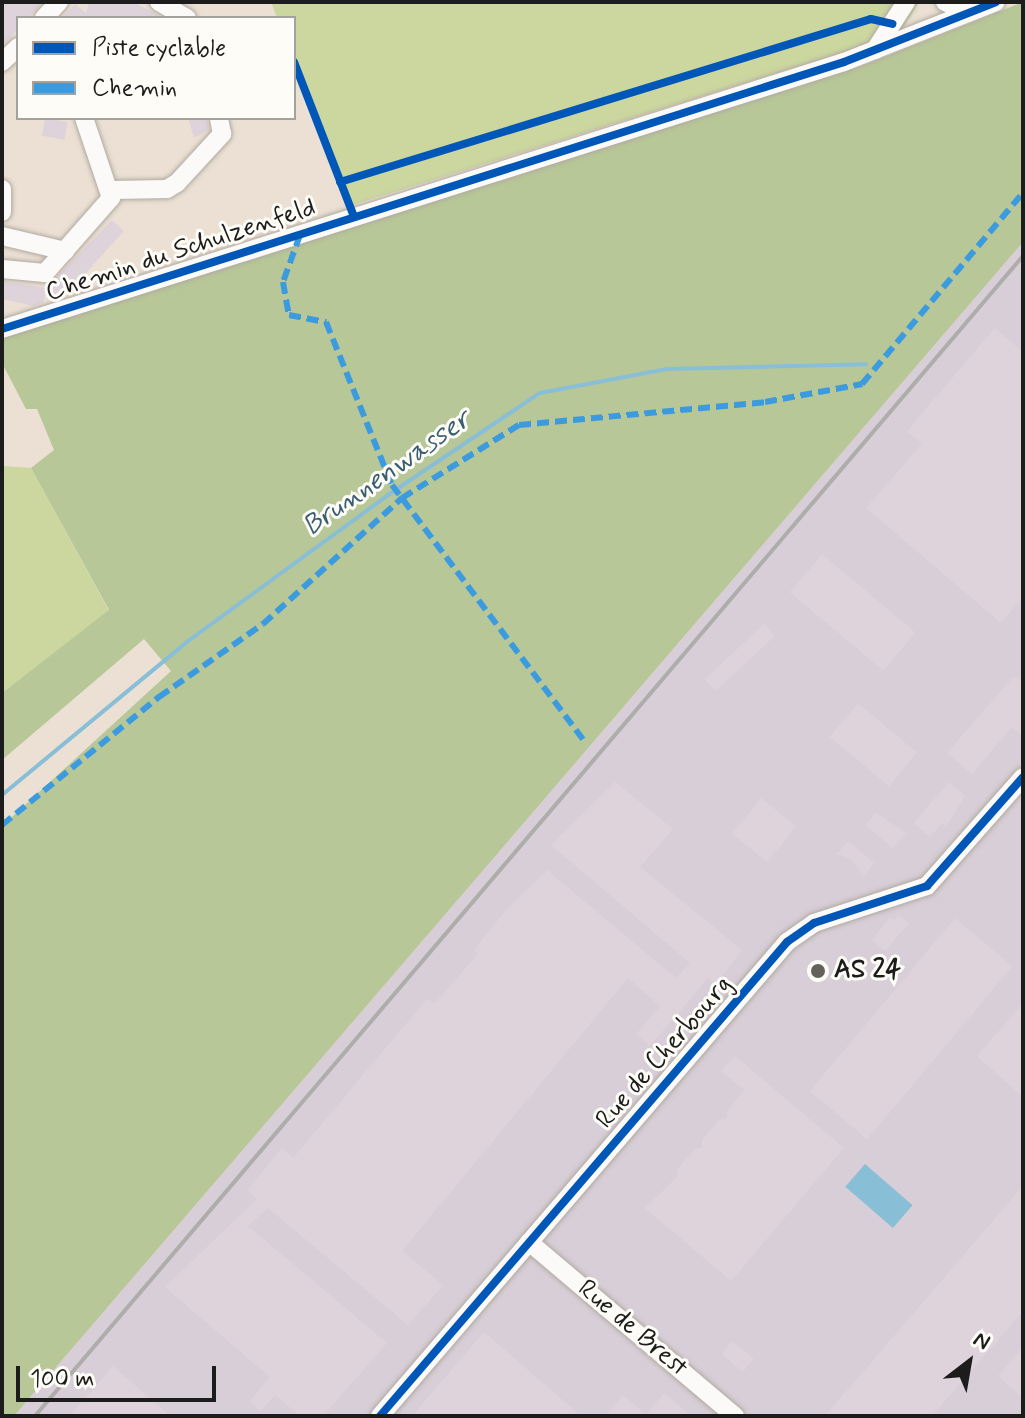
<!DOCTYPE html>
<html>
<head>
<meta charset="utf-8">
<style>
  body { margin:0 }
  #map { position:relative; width:1025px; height:1418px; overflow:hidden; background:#ebe0d3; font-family:Mynerve,sans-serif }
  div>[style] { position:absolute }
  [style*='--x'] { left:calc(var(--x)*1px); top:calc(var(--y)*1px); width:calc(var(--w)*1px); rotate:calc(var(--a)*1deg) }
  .industrial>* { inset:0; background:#d7ced7 }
  .green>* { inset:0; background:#ccd79f }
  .forest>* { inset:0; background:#b7c797 }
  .water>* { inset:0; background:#89bed7; transform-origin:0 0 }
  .stream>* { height:4px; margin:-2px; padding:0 2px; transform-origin:2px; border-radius:2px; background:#89bed7 }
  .building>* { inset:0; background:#dfd3db; transform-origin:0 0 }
  .roads { filter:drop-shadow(0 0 2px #b1aaa2) drop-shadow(0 0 2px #b1aaa2) }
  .minor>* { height:18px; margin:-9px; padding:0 9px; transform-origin:9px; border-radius:9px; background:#fcfaf8 }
  .rail>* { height:4px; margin:-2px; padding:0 2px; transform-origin:2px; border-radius:2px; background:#afadab }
  .quiet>* { height:6px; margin-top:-3px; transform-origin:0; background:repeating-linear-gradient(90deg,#3c9bdf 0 12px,transparent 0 18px) }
  .cycleway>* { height:8px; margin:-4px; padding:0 4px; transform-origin:4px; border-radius:4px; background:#0057b8 }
  .dots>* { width:22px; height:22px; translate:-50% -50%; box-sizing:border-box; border:4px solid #fdfcf7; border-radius:50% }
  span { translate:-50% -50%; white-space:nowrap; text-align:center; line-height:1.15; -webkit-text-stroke:6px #fdfcf7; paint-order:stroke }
  .street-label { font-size:26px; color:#1c1c1c }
  .poi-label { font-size:26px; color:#1c1c1c; font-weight:700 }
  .left { translate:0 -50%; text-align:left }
  .water-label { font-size:28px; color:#3a5e71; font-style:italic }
  .frame { position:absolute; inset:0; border:4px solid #1c1c1c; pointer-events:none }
  .legend { position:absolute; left:16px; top:16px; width:280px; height:104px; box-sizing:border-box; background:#fdfcf7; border:2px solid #a3a29f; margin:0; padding:10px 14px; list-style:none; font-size:24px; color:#1c1c1c }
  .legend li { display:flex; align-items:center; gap:16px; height:40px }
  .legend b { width:40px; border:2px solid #a3a29f }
  .north { position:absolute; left:929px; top:1322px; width:80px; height:80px; -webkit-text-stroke:6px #fdfcf7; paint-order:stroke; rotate:31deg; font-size:22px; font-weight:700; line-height:32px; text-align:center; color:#1c1c1c }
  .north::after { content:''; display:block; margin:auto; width:28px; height:36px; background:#1c1c1c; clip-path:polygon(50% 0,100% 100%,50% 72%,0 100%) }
  .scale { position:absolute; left:16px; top:1366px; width:200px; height:36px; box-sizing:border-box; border:4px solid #1c1c1c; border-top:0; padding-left:10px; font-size:24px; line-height:28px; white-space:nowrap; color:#1c1c1c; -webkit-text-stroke:6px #fdfcf7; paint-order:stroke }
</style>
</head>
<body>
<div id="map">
  <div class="industrial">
    <div style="clip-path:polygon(1023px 242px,1023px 1416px,14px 1416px)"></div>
  </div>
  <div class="green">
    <div style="clip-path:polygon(271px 2px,919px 2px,905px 25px,861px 47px,349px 206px,294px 62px,294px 18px,277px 18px)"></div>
    <div style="clip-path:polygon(2px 466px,31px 468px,109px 611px,2px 693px)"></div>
  </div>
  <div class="forest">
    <div style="clip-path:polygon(1023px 2px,1023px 242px,14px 1416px,2px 1416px,2px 826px,171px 671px,144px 639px,2px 760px,2px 693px,109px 610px,31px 468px,54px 450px,37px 409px,26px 409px,2px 363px,2px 336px,864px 65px)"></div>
  </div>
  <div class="water">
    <div style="left:865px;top:1164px;width:63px;height:30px;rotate:41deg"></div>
  </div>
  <div class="stream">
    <div style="--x:2;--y:795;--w:241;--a:-39.6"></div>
    <div style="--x:188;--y:641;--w:248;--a:-36.1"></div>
    <div style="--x:388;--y:495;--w:183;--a:-33.9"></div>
    <div style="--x:540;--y:393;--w:129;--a:-10.7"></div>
    <div style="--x:667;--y:369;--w:199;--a:-1.4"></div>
  </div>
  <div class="building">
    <div style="clip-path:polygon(2px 2px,43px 2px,28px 18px,18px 18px,18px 29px,2px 46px)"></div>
    <div style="clip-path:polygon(89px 2px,133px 2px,163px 18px,62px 18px,75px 4px,86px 13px)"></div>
    <div style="left:45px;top:118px;width:23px;height:18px;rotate:10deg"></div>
    <div style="clip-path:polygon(188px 118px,207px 118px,209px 130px,194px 138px)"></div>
    <div style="clip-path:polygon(112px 220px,124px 231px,64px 297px,56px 299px,46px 291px,43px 303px,34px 306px,2px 299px,2px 281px,46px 288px)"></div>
    <div style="clip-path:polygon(995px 328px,1023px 352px,1023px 597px,1001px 623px,866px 508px,922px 444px,907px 431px)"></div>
    <div style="left:822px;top:554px;width:122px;height:50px;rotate:40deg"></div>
    <div style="left:764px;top:624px;width:16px;height:81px;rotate:47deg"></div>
    <div style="clip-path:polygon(1014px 676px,1023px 683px,1023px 737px,1012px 727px,972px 774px,947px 753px)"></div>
    <div style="left:858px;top:703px;width:77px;height:44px;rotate:40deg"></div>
    <div style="clip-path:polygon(615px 782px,673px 829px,640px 867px,742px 950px,716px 984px,708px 978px,650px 1046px,636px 1034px,660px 1006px,628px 978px,402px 1251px,443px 1285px,408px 1325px,268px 1208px,248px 1226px,387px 1343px,323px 1416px,300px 1416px,275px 1395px,261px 1411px,249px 1402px,270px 1377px,165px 1287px,257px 1199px,247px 1190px,282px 1148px,293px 1158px,427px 999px,434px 1004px,478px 954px,474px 950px,507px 909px,547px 870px,676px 978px,690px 963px,551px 845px)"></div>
    <div style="clip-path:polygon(949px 782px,965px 796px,946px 826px,942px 823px,930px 837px,914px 823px)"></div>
    <div style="left:761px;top:798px;width:45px;height:46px;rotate:39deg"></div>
    <div style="clip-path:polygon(876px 813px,906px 833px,893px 848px,865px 825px)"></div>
    <div style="clip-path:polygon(848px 841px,874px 863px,863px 876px,851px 859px,837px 854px)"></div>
    <div style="clip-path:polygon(899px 915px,909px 923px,885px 951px,872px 940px,890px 917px,894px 920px)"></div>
    <div style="left:955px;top:918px;width:75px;height:226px;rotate:40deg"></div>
    <div style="clip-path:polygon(1023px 1003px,1023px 1097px,977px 1056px)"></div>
    <div style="clip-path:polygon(735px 1056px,844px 1148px,731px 1281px,645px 1208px,677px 1177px,677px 1170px,695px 1149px,702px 1148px,702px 1140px,719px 1120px,727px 1119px,727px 1111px,744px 1090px,721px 1071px)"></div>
    <div style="clip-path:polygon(1023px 1186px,1023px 1311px,932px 1416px,825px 1416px)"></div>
    <div style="clip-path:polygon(484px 1332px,581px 1416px,412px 1416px)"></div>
    <div style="left:732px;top:1341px;width:28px;height:17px;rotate:39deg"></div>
    <div style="clip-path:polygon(1023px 1347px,1023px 1398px,998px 1376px)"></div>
    <div style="clip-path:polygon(113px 1366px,170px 1416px,70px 1416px)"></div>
    <div style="clip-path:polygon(664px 1393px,691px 1416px,605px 1416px,623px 1395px,646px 1415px)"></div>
  </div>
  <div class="roads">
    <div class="minor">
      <div style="--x:159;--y:2;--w:32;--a:30"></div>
      <div style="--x:945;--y:2;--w:25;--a:26"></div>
      <div style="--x:44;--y:18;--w:22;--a:-47"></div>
      <div style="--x:875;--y:50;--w:57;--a:-57.1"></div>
      <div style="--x:2;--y:62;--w:22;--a:-43"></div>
      <div style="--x:2;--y:189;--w:23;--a:90"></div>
      <div style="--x:113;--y:190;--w:54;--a:-1.1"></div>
      <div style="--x:167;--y:189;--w:12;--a:-31"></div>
      <div style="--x:177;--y:183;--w:67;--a:-47.4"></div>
      <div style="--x:222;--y:134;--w:16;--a:-101"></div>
      <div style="--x:2;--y:236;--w:65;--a:13.4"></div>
      <div style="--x:2;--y:269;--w:43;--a:5.3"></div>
      <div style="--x:45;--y:273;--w:100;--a:-48.7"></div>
      <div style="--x:111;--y:198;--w:84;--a:-108.6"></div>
      <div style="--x:2;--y:329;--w:883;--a:-17.59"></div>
      <div style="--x:844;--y:62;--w:163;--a:-21.5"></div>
      <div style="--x:529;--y:1242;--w:270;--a:40.2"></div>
      <div style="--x:380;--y:1416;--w:625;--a:-49.35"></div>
      <div style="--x:787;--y:942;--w:33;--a:-35"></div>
      <div style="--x:814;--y:923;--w:119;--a:-18.1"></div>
      <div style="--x:927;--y:886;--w:145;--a:-48.6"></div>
    </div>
  </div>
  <div class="rail">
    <div style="--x:35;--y:1416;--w:1524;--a:-49.58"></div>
  </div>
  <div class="quiet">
    <div style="--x:300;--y:235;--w:50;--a:109.9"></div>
    <div style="--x:283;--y:282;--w:34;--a:80"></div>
    <div style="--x:289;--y:315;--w:38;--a:11"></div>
    <div style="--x:326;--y:322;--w:176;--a:68"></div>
    <div style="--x:392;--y:485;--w:318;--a:53.1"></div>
    <div style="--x:2;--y:825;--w:203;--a:-39.2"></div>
    <div style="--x:159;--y:697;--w:127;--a:-35.1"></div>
    <div style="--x:263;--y:624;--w:188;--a:-42.2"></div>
    <div style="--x:402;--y:498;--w:138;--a:-32"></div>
    <div style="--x:519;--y:425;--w:247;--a:-5.3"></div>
    <div style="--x:765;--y:402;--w:99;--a:-10.5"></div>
    <div style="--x:862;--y:384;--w:250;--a:-49.9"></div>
  </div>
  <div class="cycleway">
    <div style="--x:294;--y:62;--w:166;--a:68.8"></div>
    <div style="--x:340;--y:182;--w:555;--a:-17.06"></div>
    <div style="--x:871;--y:19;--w:22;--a:13"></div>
    <div style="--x:2;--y:329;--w:883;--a:-17.59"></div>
    <div style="--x:844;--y:62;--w:163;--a:-21.5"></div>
    <div style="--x:380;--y:1416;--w:625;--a:-49.35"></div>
    <div style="--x:787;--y:942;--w:33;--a:-35"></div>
    <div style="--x:814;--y:923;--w:119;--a:-18.1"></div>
    <div style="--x:927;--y:886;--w:145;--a:-48.6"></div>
  </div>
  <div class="dots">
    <div style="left:818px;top:971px;background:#64615c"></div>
  </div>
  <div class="street-label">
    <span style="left:181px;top:251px;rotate:-18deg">Chemin du Schulzenfeld</span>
    <span style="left:665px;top:1053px;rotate:-49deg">Rue de Cherbourg</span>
    <span style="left:632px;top:1329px;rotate:40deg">Rue de Brest</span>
  </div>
  <div class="poi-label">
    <span class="left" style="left:834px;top:971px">AS 24</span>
  </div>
  <div class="water-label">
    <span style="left:387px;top:474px;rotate:-35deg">Brunnenwasser</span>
  </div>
  <div class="frame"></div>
  <ul class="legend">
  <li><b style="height:10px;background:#0057b8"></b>Piste cyclable</li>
  <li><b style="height:10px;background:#3c9bdf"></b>Chemin</li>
  </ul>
  <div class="north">N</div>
  <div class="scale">100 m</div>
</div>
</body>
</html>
